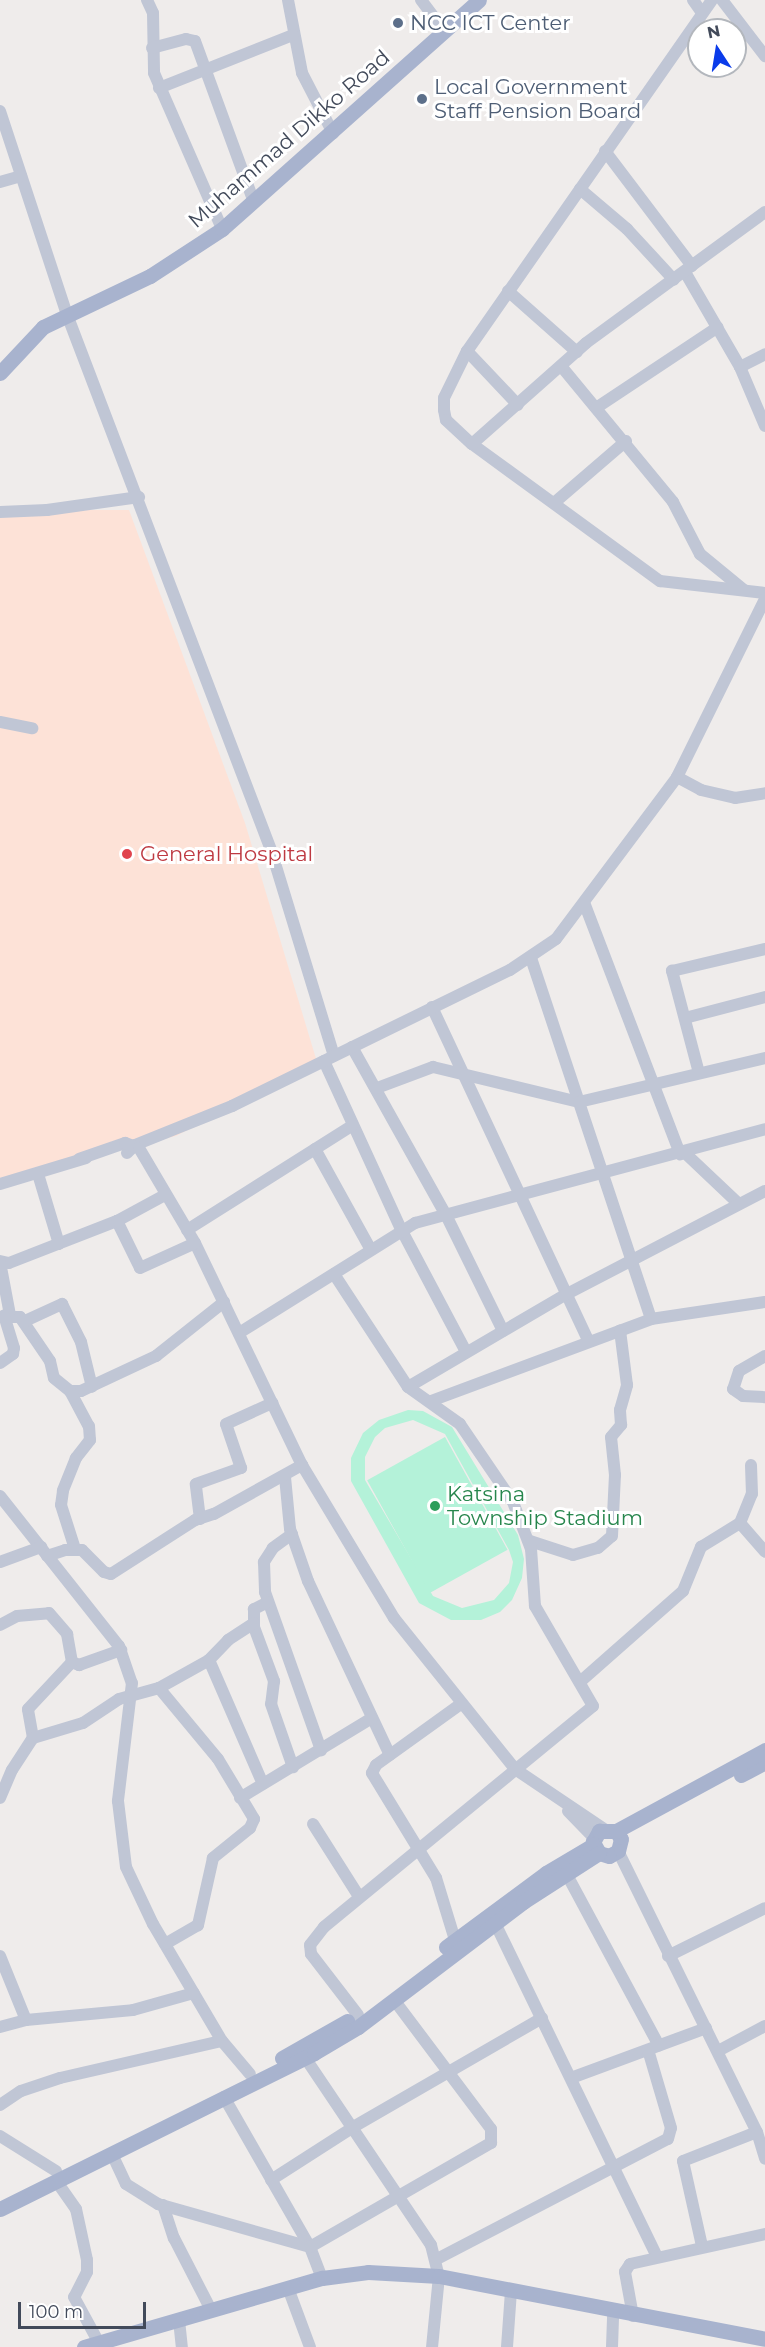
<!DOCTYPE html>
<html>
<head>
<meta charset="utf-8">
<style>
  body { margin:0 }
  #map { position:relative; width:765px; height:2347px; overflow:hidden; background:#efeceb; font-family:Montserrat,sans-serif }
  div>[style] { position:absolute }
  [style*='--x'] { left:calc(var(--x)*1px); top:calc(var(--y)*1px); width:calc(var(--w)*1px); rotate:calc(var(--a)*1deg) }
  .medical>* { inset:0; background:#fde2d7 }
  .green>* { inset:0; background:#b4f2d9; transform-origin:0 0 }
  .minor>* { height:12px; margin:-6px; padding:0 6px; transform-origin:6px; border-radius:6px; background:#c0c6d5 }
  .major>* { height:15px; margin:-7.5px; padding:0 7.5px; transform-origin:7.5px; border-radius:7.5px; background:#a8b3ce }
  .dots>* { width:16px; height:16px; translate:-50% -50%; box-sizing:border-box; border:3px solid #fff; border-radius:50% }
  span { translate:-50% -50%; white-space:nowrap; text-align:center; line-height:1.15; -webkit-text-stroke:6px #fff; paint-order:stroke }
  .service-label { font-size:21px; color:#4e5e75 }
  .left { translate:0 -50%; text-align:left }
  .street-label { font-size:21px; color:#424a5a }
  .health-label { font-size:21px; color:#be3a42 }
  .leisure-label { font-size:21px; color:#27864d }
  .north { position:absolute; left:687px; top:18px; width:60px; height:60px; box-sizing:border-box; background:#fff; border:2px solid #b3b7bd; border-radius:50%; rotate:348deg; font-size:16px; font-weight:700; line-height:24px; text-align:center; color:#424a5a }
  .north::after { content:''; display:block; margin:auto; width:21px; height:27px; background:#0a3bea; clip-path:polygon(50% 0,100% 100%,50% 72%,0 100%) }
  .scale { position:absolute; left:18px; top:2302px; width:128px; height:27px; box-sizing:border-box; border:3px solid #424a5a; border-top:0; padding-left:8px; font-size:18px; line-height:21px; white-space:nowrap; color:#424a5a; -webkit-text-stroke:4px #fff; paint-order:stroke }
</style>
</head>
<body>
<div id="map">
  <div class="medical">
    <div style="clip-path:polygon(0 510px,129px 510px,245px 823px,317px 1062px,176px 1136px,0 1178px)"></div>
  </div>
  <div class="green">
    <div style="clip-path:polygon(evenodd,408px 1410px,423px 1411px,452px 1427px,518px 1535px,524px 1559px,522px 1578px,512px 1600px,500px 1612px,481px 1620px,451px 1620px,419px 1603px,351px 1481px,351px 1458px,363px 1433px,379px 1420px,408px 1410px,413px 1420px,445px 1434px,509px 1550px,513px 1562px,509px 1583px,494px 1600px,462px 1608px,433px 1596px,365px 1480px,365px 1457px,375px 1437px,385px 1428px,413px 1420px)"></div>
    <div style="left:445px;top:1437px;width:129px;height:89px;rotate:61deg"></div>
  </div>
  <div class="minor">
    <div style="--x:147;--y:0;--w:14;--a:65"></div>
    <div style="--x:153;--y:13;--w:60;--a:89"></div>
    <div style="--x:154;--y:73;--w:170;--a:66.4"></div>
    <div style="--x:288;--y:0;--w:74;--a:79.1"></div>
    <div style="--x:302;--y:73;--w:68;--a:62.7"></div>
    <div style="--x:421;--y:0;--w:39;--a:53"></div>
    <div style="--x:693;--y:0;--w:16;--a:55"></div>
    <div style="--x:712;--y:0;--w:428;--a:124.9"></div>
    <div style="--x:467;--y:351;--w:52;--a:116.1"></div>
    <div style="--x:444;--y:398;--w:12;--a:90"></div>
    <div style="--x:444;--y:410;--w:10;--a:79"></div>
    <div style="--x:446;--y:420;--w:35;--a:43"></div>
    <div style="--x:472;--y:444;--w:233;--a:36.1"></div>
    <div style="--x:660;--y:581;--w:106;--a:6.5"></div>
    <div style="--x:722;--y:0;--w:71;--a:52.5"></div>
    <div style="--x:152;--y:48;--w:35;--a:-15"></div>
    <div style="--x:186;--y:39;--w:9;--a:13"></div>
    <div style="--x:195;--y:41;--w:171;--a:69.9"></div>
    <div style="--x:159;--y:88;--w:144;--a:-21.6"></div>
    <div style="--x:0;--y:111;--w:212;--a:71.8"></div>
    <div style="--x:66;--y:312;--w:576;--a:69.14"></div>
    <div style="--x:271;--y:850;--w:215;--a:73"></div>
    <div style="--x:605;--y:151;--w:144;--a:52.9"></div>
    <div style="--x:0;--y:182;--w:22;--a:-16"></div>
    <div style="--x:580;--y:189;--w:62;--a:40.4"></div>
    <div style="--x:627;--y:229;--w:69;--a:47.3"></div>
    <div style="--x:685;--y:272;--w:110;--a:59.9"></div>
    <div style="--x:740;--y:367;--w:64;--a:67"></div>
    <div style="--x:508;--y:291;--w:92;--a:41.5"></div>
    <div style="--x:467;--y:351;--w:74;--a:46.6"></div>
    <div style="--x:561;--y:366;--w:176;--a:50.5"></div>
    <div style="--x:673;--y:502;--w:59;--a:62.6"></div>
    <div style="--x:700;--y:554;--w:57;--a:39.3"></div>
    <div style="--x:740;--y:367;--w:28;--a:-27"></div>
    <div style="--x:596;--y:408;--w:146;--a:-33.6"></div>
    <div style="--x:472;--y:444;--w:152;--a:-41.5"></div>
    <div style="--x:586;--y:343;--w:222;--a:-36.2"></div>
    <div style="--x:554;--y:503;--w:95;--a:-40.7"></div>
    <div style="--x:0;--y:512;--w:47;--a:-2.4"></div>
    <div style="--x:47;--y:510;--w:93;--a:-8"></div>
    <div style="--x:0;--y:722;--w:33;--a:11"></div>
    <div style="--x:677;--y:777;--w:27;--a:28"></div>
    <div style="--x:701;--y:790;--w:35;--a:13"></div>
    <div style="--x:735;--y:798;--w:30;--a:-9"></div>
    <div style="--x:585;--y:905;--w:267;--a:69.1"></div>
    <div style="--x:531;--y:958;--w:380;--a:71.6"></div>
    <div style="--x:432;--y:1007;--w:368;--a:64.9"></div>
    <div style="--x:685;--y:1018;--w:83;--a:-14.7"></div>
    <div style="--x:352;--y:1047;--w:193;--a:60.8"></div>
    <div style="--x:446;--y:1215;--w:129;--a:63.8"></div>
    <div style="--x:324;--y:1061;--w:185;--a:65.4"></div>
    <div style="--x:401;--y:1229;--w:139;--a:62.1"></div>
    <div style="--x:699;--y:1073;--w:106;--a:-104.8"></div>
    <div style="--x:672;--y:971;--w:96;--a:-13.3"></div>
    <div style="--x:377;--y:1088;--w:60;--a:-20.6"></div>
    <div style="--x:433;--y:1067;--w:150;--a:13.5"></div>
    <div style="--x:579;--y:1102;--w:191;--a:-13.3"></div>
    <div style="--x:315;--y:1149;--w:115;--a:61"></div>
    <div style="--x:127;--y:1153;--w:11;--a:-45"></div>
    <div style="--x:135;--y:1145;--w:105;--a:-21.9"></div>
    <div style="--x:232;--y:1106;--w:309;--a:-26.1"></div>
    <div style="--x:510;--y:970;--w:55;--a:-34"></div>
    <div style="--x:556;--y:939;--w:202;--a:-53.2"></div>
    <div style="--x:677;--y:777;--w:199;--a:-63.7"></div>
    <div style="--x:685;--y:1153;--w:74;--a:43.4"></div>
    <div style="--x:79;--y:1159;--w:49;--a:-19.2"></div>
    <div style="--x:125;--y:1143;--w:15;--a:20"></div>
    <div style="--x:139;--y:1148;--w:110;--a:59.5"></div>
    <div style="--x:195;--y:1243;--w:246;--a:64.3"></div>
    <div style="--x:302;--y:1465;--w:179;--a:59"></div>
    <div style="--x:394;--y:1618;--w:193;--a:51.3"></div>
    <div style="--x:515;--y:1769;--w:107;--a:34"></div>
    <div style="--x:38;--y:1174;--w:73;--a:73.3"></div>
    <div style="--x:0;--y:1184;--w:90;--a:-16.8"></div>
    <div style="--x:117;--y:1221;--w:52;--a:63.9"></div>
    <div style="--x:140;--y:1268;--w:60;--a:-24.4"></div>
    <div style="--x:187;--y:1230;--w:196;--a:-32.3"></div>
    <div style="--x:0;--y:1261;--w:9;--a:13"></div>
    <div style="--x:9;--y:1263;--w:116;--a:-21.3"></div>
    <div style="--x:117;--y:1221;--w:55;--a:-28.4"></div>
    <div style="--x:0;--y:1262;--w:54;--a:79.3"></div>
    <div style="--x:334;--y:1274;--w:135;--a:56.8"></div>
    <div style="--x:408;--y:1387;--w:182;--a:-30.4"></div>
    <div style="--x:565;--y:1295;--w:225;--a:-27.5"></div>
    <div style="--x:0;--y:1317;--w:20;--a:0"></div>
    <div style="--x:20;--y:1317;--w:53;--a:55.7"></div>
    <div style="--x:50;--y:1361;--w:17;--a:77"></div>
    <div style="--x:54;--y:1378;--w:21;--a:39"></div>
    <div style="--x:70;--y:1391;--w:11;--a:0"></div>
    <div style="--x:81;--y:1391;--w:83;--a:-25"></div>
    <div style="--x:156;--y:1356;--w:87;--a:-38.5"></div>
    <div style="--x:25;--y:1321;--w:41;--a:-24.7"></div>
    <div style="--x:62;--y:1304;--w:42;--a:63.4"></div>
    <div style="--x:81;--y:1342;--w:46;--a:76.3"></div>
    <div style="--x:239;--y:1333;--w:208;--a:-32"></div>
    <div style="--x:415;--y:1223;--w:362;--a:-15"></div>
    <div style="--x:765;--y:1356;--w:30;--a:150"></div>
    <div style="--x:739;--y:1371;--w:19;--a:108"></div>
    <div style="--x:733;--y:1389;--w:12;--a:35"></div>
    <div style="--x:743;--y:1396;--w:22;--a:3"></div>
    <div style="--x:0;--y:1363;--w:16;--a:-35"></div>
    <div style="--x:13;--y:1354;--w:6;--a:-81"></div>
    <div style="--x:14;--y:1348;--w:34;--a:-107"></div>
    <div style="--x:70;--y:1391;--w:40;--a:62"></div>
    <div style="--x:89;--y:1426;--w:14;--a:86"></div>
    <div style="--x:90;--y:1440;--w:23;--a:128"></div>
    <div style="--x:76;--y:1458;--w:35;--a:112"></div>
    <div style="--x:63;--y:1491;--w:14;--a:98"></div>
    <div style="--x:61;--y:1505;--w:46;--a:72.3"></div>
    <div style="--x:431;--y:1401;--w:235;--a:-20.4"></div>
    <div style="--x:651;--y:1319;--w:115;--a:-8.5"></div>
    <div style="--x:285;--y:1477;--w:52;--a:84.5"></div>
    <div style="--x:290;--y:1529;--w:55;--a:70.9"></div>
    <div style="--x:308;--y:1581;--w:192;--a:64.8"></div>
    <div style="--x:0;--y:1496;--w:191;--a:51.6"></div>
    <div style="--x:119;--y:1646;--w:39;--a:71"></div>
    <div style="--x:132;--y:1683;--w:119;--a:96.8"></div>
    <div style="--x:118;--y:1801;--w:66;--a:83.1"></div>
    <div style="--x:126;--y:1867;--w:63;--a:64.7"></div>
    <div style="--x:153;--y:1924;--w:136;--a:59.5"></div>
    <div style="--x:222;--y:2041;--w:43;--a:49.7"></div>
    <div style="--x:200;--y:1519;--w:35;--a:-97"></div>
    <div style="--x:196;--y:1484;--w:48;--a:-19.6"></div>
    <div style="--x:241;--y:1468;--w:46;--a:-108.8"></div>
    <div style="--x:226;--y:1424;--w:51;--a:-24.5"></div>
    <div style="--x:740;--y:1523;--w:38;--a:49"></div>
    <div style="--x:292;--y:1534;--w:24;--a:144"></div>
    <div style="--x:273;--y:1548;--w:17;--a:123"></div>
    <div style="--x:264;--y:1562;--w:30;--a:88"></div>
    <div style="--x:265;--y:1592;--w:168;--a:70.5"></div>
    <div style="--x:530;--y:1541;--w:45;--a:18"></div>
    <div style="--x:573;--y:1555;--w:26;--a:-16"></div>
    <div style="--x:598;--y:1548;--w:18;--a:-41"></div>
    <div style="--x:612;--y:1536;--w:61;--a:-87.2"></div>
    <div style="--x:615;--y:1475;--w:38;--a:-96"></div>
    <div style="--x:611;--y:1437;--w:16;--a:-50"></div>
    <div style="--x:621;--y:1425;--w:15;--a:-94"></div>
    <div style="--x:620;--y:1410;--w:26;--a:-74"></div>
    <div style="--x:627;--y:1385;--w:55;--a:-97.3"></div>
    <div style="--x:47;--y:1556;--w:19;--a:-18"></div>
    <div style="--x:65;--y:1550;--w:17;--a:0"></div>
    <div style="--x:82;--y:1550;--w:31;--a:45"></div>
    <div style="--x:104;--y:1572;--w:7;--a:16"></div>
    <div style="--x:111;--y:1574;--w:100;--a:-32.7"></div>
    <div style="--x:195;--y:1520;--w:20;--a:-18"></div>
    <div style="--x:214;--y:1514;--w:101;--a:-29.1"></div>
    <div style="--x:0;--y:1562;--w:44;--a:-20.1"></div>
    <div style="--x:268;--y:1602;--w:16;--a:153"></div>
    <div style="--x:254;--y:1609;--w:18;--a:90"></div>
    <div style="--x:254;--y:1627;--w:58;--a:69.7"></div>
    <div style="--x:274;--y:1681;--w:23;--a:97"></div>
    <div style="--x:271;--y:1704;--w:67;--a:70.8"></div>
    <div style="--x:0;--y:1625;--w:19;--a:-28"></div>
    <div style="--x:17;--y:1616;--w:32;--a:-5"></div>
    <div style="--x:49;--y:1613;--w:28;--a:49"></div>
    <div style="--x:67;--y:1634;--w:28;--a:80"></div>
    <div style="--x:209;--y:1660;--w:135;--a:66.5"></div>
    <div style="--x:72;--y:1662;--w:8;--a:23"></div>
    <div style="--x:79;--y:1665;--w:45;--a:-19.7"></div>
    <div style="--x:581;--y:1681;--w:136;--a:-41.4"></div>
    <div style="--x:683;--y:1591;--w:48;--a:-67.8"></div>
    <div style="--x:701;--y:1547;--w:46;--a:-31.6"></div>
    <div style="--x:740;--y:1523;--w:31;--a:-68"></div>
    <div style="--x:752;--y:1494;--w:29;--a:-92"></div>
    <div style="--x:159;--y:1688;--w:92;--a:50.3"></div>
    <div style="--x:218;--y:1759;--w:70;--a:59"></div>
    <div style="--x:254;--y:1819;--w:10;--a:114"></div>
    <div style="--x:250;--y:1828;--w:48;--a:141"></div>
    <div style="--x:213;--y:1858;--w:69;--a:102.6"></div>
    <div style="--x:198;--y:1925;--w:38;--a:150"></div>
    <div style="--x:33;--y:1738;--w:29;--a:-100"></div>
    <div style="--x:28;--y:1709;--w:64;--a:-46.9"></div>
    <div style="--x:0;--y:1798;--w:30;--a:-67"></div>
    <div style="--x:12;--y:1770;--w:38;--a:-57"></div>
    <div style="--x:33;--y:1738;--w:52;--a:-16.7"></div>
    <div style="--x:83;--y:1723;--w:43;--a:-33.7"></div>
    <div style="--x:119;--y:1699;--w:41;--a:-15.4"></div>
    <div style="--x:159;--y:1688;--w:57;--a:-29.2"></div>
    <div style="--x:209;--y:1660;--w:28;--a:-46"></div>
    <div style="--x:228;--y:1640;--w:31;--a:-33"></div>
    <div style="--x:240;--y:1798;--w:154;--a:-31.2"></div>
    <div style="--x:568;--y:1811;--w:37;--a:46"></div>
    <div style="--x:313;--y:1824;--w:84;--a:57.6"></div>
    <div style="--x:618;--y:1851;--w:313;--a:63.7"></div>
    <div style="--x:757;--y:2132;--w:28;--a:73"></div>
    <div style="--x:566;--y:1873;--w:196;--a:61.7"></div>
    <div style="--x:495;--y:1923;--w:370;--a:64.1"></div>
    <div style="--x:455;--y:1940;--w:65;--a:-107"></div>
    <div style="--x:436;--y:1878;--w:123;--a:-121.4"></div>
    <div style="--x:372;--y:1773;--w:9;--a:-63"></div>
    <div style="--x:376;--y:1765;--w:105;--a:-35.7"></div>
    <div style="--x:0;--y:1956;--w:69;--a:67.9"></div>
    <div style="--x:668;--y:1956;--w:108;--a:-26.3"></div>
    <div style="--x:358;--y:2015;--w:77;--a:-127.6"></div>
    <div style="--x:311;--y:1954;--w:9;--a:-96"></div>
    <div style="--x:310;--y:1945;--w:23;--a:-52"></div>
    <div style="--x:324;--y:1927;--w:348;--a:-39.4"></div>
    <div style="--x:593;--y:1706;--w:116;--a:-120.1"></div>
    <div style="--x:535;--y:1606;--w:57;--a:-94"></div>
    <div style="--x:531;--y:1549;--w:50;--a:-111"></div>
    <div style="--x:513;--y:1502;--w:94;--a:-124.2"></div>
    <div style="--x:460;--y:1424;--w:64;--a:-144.6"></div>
    <div style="--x:0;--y:2027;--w:27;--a:-15"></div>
    <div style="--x:26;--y:2020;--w:107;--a:-5.3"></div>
    <div style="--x:133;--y:2010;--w:63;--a:-15.6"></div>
    <div style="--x:300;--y:2050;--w:235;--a:56.1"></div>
    <div style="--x:431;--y:2245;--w:32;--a:76"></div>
    <div style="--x:439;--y:2276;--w:71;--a:95.6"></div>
    <div style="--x:718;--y:2051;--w:53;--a:-28"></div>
    <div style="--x:571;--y:2078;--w:144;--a:-20.3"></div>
    <div style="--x:224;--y:2097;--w:173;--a:60.2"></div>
    <div style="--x:310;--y:2247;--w:33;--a:69"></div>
    <div style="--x:0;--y:2105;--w:25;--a:-34"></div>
    <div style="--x:21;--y:2091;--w:41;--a:-18.4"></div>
    <div style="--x:60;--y:2078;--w:166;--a:-12.9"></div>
    <div style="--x:0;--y:2136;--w:66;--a:32"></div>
    <div style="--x:112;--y:2154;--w:33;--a:65"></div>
    <div style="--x:126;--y:2184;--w:38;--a:32"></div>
    <div style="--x:158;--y:2204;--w:158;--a:15.8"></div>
    <div style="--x:310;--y:2247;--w:209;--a:-29.9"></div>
    <div style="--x:491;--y:2143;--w:14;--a:-90"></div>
    <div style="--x:491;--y:2129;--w:161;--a:-126.9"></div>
    <div style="--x:271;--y:2180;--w:100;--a:-32.7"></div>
    <div style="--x:355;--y:2126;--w:216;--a:-30"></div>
    <div style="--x:57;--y:2182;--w:33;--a:55"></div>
    <div style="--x:76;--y:2209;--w:52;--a:77.8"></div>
    <div style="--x:87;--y:2260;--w:12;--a:90"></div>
    <div style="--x:87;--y:2272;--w:28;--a:117"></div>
    <div style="--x:74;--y:2297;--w:52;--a:61.5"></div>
    <div style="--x:163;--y:2205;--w:35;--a:72"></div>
    <div style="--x:174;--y:2238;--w:81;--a:62.8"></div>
    <div style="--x:702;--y:2246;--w:87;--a:-102.6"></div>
    <div style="--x:683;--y:2161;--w:79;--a:-21.4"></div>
    <div style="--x:437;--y:2259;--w:260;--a:-27.5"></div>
    <div style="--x:668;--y:2139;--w:11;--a:-75"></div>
    <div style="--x:671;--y:2128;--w:81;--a:-106.4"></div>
    <div style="--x:288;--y:2288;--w:63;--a:69.6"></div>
    <div style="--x:633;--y:2316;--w:45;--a:-100.3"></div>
    <div style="--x:625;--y:2272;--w:9;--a:-58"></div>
    <div style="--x:630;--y:2264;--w:138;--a:-12.5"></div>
    <div style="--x:179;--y:2320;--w:27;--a:84"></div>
    <div style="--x:507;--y:2347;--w:56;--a:-85.9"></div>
    <div style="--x:612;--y:2347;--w:35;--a:-88"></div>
  </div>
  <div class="major">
    <div style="--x:0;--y:373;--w:63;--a:-46.9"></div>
    <div style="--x:43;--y:327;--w:119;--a:-25.5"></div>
    <div style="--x:150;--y:276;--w:86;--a:-33.1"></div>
    <div style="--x:222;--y:229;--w:344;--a:-41.7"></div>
    <div style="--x:741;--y:1775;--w:27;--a:-28"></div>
    <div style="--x:616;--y:1831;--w:9;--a:58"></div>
    <div style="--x:621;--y:1839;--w:12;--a:104"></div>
    <div style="--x:618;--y:1851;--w:10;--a:151"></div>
    <div style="--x:609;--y:1856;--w:10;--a:-163"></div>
    <div style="--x:599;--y:1853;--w:13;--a:-119"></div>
    <div style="--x:593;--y:1842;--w:13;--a:-61"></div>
    <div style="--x:599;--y:1831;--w:17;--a:0"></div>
    <div style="--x:616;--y:1831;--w:170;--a:-28.5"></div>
    <div style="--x:446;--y:1947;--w:124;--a:-36.5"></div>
    <div style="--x:546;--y:1873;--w:55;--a:-30.8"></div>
    <div style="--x:282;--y:2058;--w:75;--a:-29.6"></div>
    <div style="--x:0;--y:2209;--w:351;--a:-26.4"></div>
    <div style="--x:314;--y:2053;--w:51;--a:-30.6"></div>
    <div style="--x:358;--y:2027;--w:207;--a:-37.1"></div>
    <div style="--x:523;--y:1902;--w:90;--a:-32.8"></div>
    <div style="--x:84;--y:2347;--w:248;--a:-16.2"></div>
    <div style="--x:322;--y:2278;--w:46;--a:-7.4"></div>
    <div style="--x:368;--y:2272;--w:71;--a:3.2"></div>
    <div style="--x:439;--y:2276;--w:332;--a:10.9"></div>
  </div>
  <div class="dots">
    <div style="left:398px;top:23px;background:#5c6f8a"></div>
    <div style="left:422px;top:99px;background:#5c6f8a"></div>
    <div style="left:127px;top:854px;background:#e0444e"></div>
    <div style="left:435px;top:1506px;background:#2e9e5b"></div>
  </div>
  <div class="service-label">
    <span class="left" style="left:410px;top:23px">NCC ICT Center</span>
    <span class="left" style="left:434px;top:99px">Local Government<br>Staff Pension Board</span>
  </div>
  <div class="street-label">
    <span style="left:289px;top:139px;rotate:-41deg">Muhammad Dikko Road</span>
  </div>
  <div class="health-label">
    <span class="left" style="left:140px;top:854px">General Hospital</span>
  </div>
  <div class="leisure-label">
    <span class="left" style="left:447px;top:1506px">Katsina<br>Township Stadium</span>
  </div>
  <div class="north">N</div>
  <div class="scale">100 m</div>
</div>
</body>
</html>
